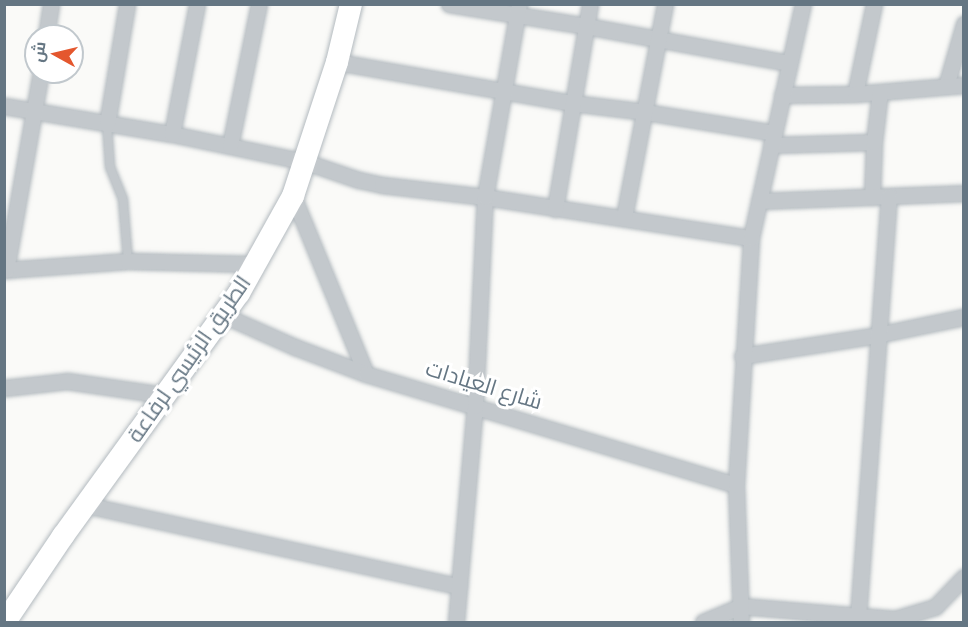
<!DOCTYPE html>
<html>
<head>
<meta charset="utf-8">
<style>
  body { margin:0 }
  #map { position:relative; width:968px; height:627px; overflow:hidden; background:#fafaf8; font-family:"Titillium Web",Cairo,sans-serif }
  div>[style] { position:absolute }
  [style*='--x'] { left:calc(var(--x)*1px); top:calc(var(--y)*1px); width:calc(var(--w)*1px); rotate:calc(var(--a)*1deg) }
  .roads { filter:drop-shadow(0 0 2px #b3babf) drop-shadow(0 0 2px #b3babf) }
  .lane>* { height:8px; margin:-4px; padding:0 4px; transform-origin:4px; border-radius:4px; background:#c3c8cc }
  .street>* { height:15px; margin:-7.5px; padding:0 7.5px; transform-origin:7.5px; border-radius:7.5px; background:#c3c8cc }
  .secondary>* { height:22px; margin:-11px; padding:0 11px; transform-origin:11px; border-radius:11px; background:#fff }
  span { translate:-50% -50%; white-space:nowrap; text-align:center; line-height:1.15; -webkit-text-stroke:6px #fff; paint-order:stroke }
  .street-label { font-size:22px; color:#657683 }
  .frame { position:absolute; inset:0; border:6px solid #657683; pointer-events:none }
  .north { position:absolute; left:24px; top:24px; width:60px; height:60px; box-sizing:border-box; background:#fff; border:2px solid #c1c8cd; border-radius:50%; rotate:278deg; font-size:16px; font-weight:700; line-height:24px; text-align:center; color:#657683 }
  .north::after { content:''; display:block; margin:auto; width:21px; height:27px; background:#e4572e; clip-path:polygon(50% 0,100% 100%,50% 72%,0 100%) }
</style>
</head>
<body>
<div id="map">
  <div class="roads">
    <div class="lane">
      <div style="--x:107;--y:124;--w:43;--a:86"></div>
      <div style="--x:110;--y:167;--w:35;--a:68"></div>
      <div style="--x:123;--y:200;--w:61;--a:85.3"></div>
    </div>
    <div class="street">
      <div style="--x:449;--y:4;--w:139;--a:9.1"></div>
      <div style="--x:586;--y:26;--w:207;--a:10.3"></div>
      <div style="--x:46;--y:36;--w:32;--a:-81"></div>
      <div style="--x:337;--y:62;--w:239;--a:9.9"></div>
      <div style="--x:572;--y:103;--w:75;--a:6.9"></div>
      <div style="--x:646;--y:112;--w:130;--a:9.3"></div>
      <div style="--x:946;--y:86;--w:65;--a:-73.8"></div>
      <div style="--x:855;--y:94;--w:92;--a:-78.1"></div>
      <div style="--x:782;--y:95;--w:73;--a:-0.8"></div>
      <div style="--x:855;--y:94;--w:109;--a:-4.7"></div>
      <div style="--x:4;--y:106;--w:170;--a:9.5"></div>
      <div style="--x:172;--y:134;--w:137;--a:11.8"></div>
      <div style="--x:306;--y:162;--w:56;--a:18.8"></div>
      <div style="--x:359;--y:180;--w:24;--a:12"></div>
      <div style="--x:382;--y:185;--w:104;--a:6.6"></div>
      <div style="--x:485;--y:197;--w:269;--a:8.8"></div>
      <div style="--x:107;--y:124;--w:122;--a:-80.5"></div>
      <div style="--x:172;--y:134;--w:132;--a:-79.1"></div>
      <div style="--x:771;--y:145;--w:103;--a:-1.7"></div>
      <div style="--x:230;--y:146;--w:145;--a:-78.5"></div>
      <div style="--x:293;--y:196;--w:192;--a:67.7"></div>
      <div style="--x:872;--y:197;--w:55;--a:-87.9"></div>
      <div style="--x:874;--y:142;--w:50;--a:-83.2"></div>
      <div style="--x:759;--y:201;--w:205;--a:-2.2"></div>
      <div style="--x:555;--y:209;--w:208;--a:-80.3"></div>
      <div style="--x:624;--y:217;--w:217;--a:-79.1"></div>
      <div style="--x:4;--y:270;--w:124;--a:-4.2"></div>
      <div style="--x:128;--y:261;--w:125;--a:1.4"></div>
      <div style="--x:6;--y:270;--w:201;--a:-80"></div>
      <div style="--x:223;--y:315;--w:79;--a:24"></div>
      <div style="--x:295;--y:347;--w:76;--a:20.8"></div>
      <div style="--x:366;--y:374;--w:386;--a:16.7"></div>
      <div style="--x:742;--y:356;--w:137;--a:-8.8"></div>
      <div style="--x:877;--y:335;--w:89;--a:-11.7"></div>
      <div style="--x:4;--y:388;--w:63;--a:-6.3"></div>
      <div style="--x:67;--y:381;--w:98;--a:8.2"></div>
      <div style="--x:86;--y:505;--w:382;--a:12.3"></div>
      <div style="--x:858;--y:617;--w:422;--a:-85.8"></div>
      <div style="--x:456;--y:622;--w:217;--a:-85"></div>
      <div style="--x:475;--y:406;--w:209;--a:-87.3"></div>
      <div style="--x:485;--y:197;--w:196;--a:-80"></div>
      <div style="--x:703;--y:622;--w:41;--a:-22.8"></div>
      <div style="--x:741;--y:606;--w:155;--a:4.8"></div>
      <div style="--x:895;--y:619;--w:42;--a:-16.7"></div>
      <div style="--x:935;--y:607;--w:42;--a:-46"></div>
      <div style="--x:741;--y:622;--w:137;--a:-92.1"></div>
      <div style="--x:736;--y:485;--w:247;--a:-86.5"></div>
      <div style="--x:751;--y:238;--w:240;--a:-77.5"></div>
    </div>
    <div class="secondary">
      <div style="--x:5;--y:622;--w:104;--a:-56"></div>
      <div style="--x:63;--y:536;--w:300;--a:-54.1"></div>
      <div style="--x:239;--y:293;--w:111;--a:-60.9"></div>
      <div style="--x:293;--y:196;--w:141;--a:-71.8"></div>
      <div style="--x:337;--y:62;--w:60;--a:-76.4"></div>
    </div>
  </div>
  <div class="street-label">
    <span style="left:189px;top:359px;rotate:-55deg">الطريق الرئيسي لرفاعة</span>
    <span style="left:484px;top:385px;rotate:17deg">شارع العيادات</span>
  </div>
  <div class="frame"></div>
  <div class="north">ش</div>
</div>
</body>
</html>
